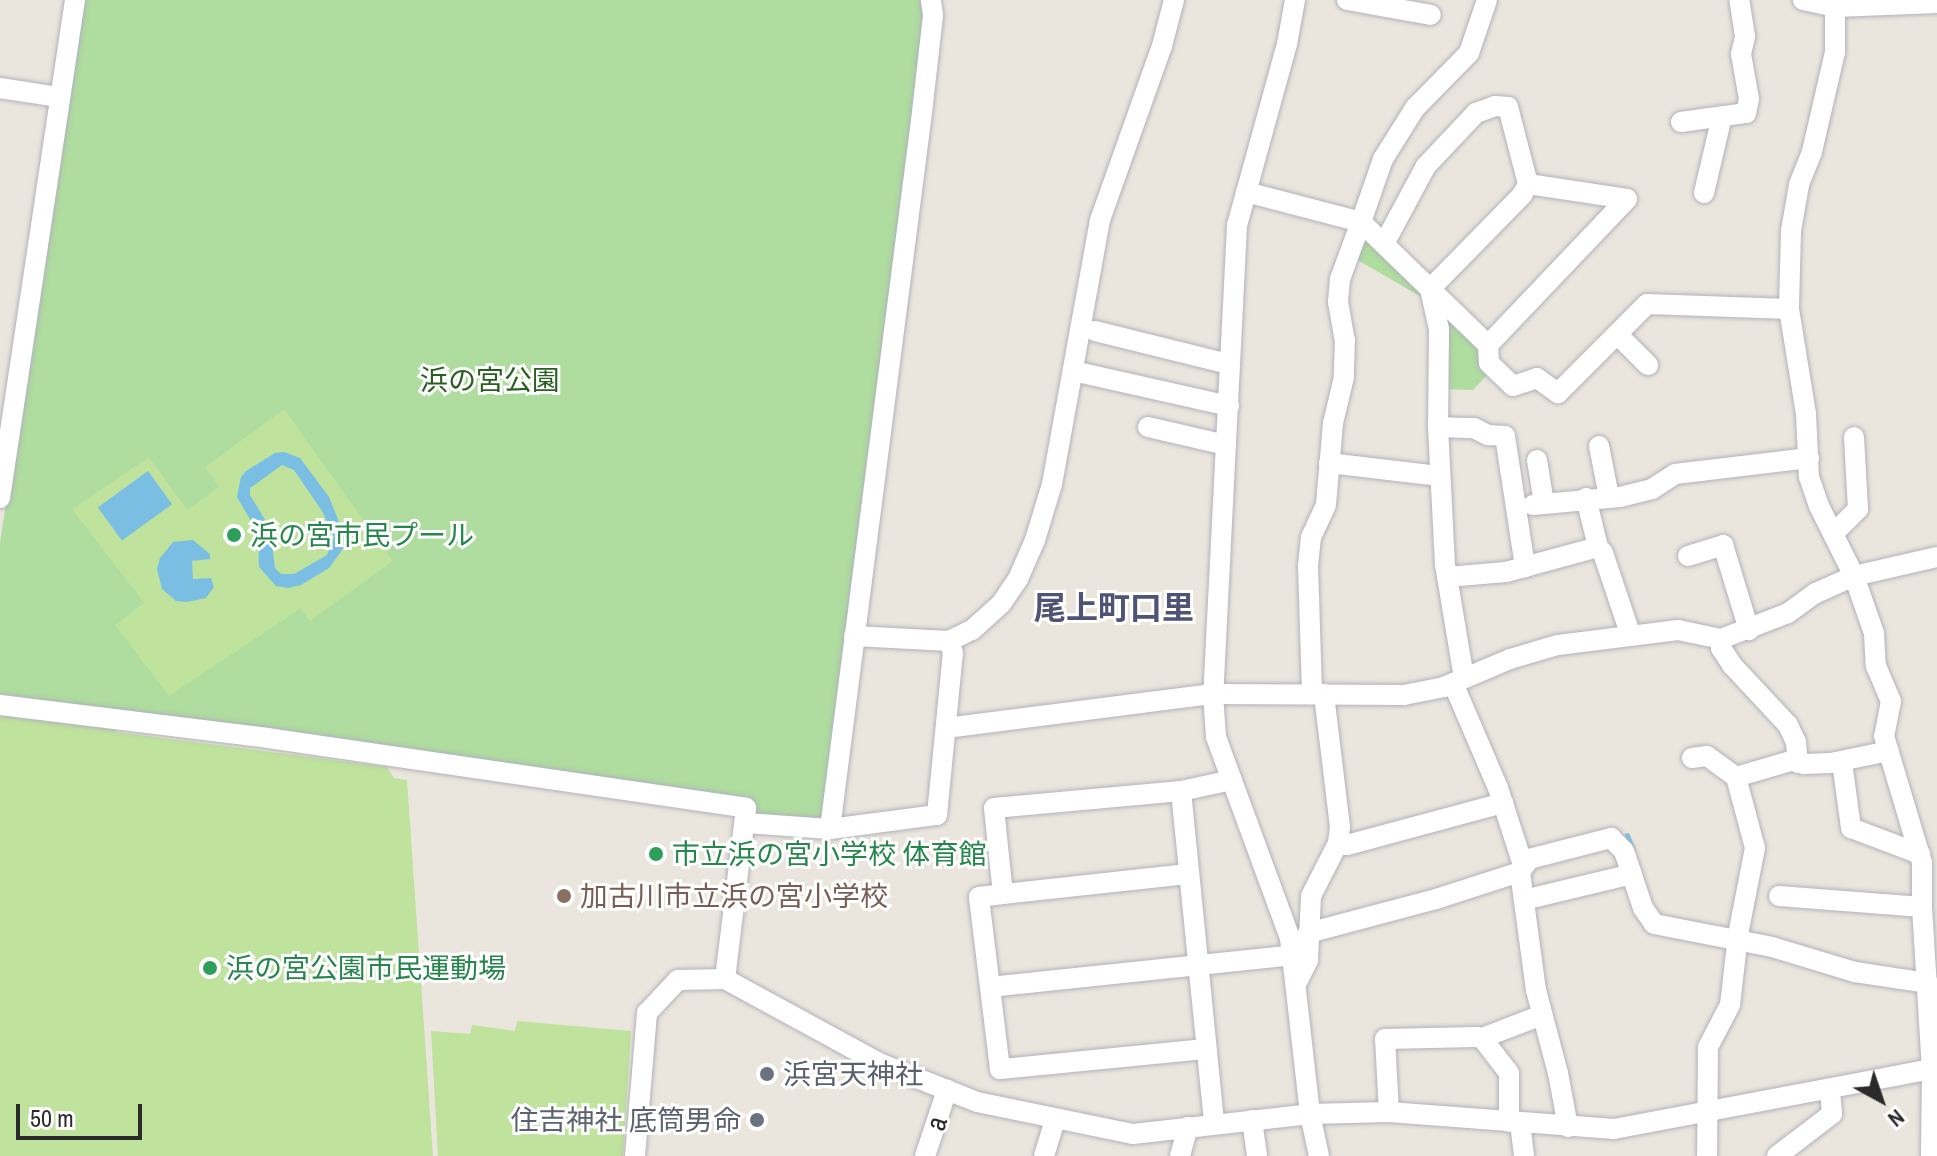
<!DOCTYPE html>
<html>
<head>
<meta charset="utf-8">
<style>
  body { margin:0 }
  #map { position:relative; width:1937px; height:1156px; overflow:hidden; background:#ebe6dd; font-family:"Archivo Narrow","Noto Sans JP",sans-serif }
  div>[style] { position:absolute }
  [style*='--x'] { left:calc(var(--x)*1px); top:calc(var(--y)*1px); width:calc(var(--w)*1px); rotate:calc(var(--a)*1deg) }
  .green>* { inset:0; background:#afdc9f }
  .pitch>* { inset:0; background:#bfe29c }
  .water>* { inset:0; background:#7abfe3; transform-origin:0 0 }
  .stream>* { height:5px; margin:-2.5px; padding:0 2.5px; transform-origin:2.5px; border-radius:2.5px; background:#7abfe3 }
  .roads { filter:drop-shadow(0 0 2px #b1b2bc) drop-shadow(0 0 2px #b1b2bc) }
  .minor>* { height:20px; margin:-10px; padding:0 10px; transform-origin:10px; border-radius:10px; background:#fff }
  .dots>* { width:22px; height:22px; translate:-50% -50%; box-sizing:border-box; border:4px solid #fff; border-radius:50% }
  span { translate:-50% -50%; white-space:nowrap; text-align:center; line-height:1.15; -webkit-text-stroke:6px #fff; paint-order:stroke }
  .park-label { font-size:28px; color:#296021 }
  .leisure-label { font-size:28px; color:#27864d }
  .left { translate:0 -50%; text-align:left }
  .education-label { font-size:28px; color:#785e54 }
  .worship-label { font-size:28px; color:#5b616d }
  .right { translate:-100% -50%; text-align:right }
  .street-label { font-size:28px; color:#2a2a2a }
  .quarter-label { font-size:32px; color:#4f5376; font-weight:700 }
  .north { position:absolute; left:1841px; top:1060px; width:80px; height:80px; -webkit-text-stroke:6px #fff; paint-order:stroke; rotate:140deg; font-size:22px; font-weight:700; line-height:32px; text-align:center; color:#2a2a2a }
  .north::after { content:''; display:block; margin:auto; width:28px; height:36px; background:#2a2a2a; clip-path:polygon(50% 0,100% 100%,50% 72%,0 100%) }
  .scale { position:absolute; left:16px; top:1104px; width:126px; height:36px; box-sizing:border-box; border:4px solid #2a2a2a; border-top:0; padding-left:10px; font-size:24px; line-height:28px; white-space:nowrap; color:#2a2a2a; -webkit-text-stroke:6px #fff; paint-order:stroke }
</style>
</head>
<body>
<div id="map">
  <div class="green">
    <div style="clip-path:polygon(83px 0,920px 0,925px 20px,821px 818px,817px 824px,761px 821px,733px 799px,0 694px,0 543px)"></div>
    <div style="clip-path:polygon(1371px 240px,1427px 297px,1425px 299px,1354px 258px,1358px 245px)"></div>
    <div style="clip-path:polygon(1447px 317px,1482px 350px,1489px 373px,1473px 390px,1440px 389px)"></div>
  </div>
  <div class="pitch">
    <div style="clip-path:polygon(284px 409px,393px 561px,310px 621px,300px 609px,169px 696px,115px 625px,144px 603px,72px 509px,149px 457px,187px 510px,219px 487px,205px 467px)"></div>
    <div style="clip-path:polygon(0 710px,116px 725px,116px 732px,387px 767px,394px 778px,407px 780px,433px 1156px,0 1156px)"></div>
    <div style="clip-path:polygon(517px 1021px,631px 1031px,623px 1156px,438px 1156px,431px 1031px,470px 1034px,472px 1025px,515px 1031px)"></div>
  </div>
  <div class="water">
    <div style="clip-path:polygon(evenodd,284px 452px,300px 458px,309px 470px,329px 497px,344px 534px,343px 549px,329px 568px,301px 585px,288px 588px,276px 586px,259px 567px,258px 533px,237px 497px,241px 477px,246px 471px,275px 453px,284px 452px,282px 465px,294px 470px,322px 511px,334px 537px,327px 555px,294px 574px,281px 574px,275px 568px,270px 528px,250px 495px,250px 488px,282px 465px)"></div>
    <div style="left:148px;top:471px;width:41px;height:62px;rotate:54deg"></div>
    <div style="clip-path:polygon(193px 540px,210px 554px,210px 559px,192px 561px,193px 579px,211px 578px,214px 587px,206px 598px,187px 602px,176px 601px,162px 589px,157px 569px,160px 558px,173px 542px)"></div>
  </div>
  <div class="stream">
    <div style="--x:1627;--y:835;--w:14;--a:69"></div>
  </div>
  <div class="roads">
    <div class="minor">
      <div style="--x:1295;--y:0;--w:45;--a:100.3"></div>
      <div style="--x:1287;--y:44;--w:189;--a:105.4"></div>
      <div style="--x:1237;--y:226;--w:469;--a:92.9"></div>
      <div style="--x:1213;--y:694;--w:43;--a:86"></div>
      <div style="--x:1216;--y:737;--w:214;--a:69.8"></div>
      <div style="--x:1290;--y:938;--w:177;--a:83.5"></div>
      <div style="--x:1310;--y:1114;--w:43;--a:77.9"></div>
      <div style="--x:1347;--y:0;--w:85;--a:10.1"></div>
      <div style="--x:1487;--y:0;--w:56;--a:108.8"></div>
      <div style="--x:1469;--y:53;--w:77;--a:134.5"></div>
      <div style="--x:1415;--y:108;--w:60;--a:122.1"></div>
      <div style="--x:1383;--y:159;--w:67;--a:109.2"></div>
      <div style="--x:1361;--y:222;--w:177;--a:44.1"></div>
      <div style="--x:1488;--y:345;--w:18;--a:87"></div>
      <div style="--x:1489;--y:363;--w:33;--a:44"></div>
      <div style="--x:1513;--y:386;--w:25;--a:-18"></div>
      <div style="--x:1537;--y:378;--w:26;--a:36"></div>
      <div style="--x:1558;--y:393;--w:126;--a:-45"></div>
      <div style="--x:1647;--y:304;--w:142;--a:2"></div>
      <div style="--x:1803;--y:0;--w:34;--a:12"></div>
      <div style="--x:1836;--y:7;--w:101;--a:-2.3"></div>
      <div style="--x:1835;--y:0;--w:52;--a:90"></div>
      <div style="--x:1835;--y:52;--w:103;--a:103"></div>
      <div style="--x:1812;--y:152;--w:35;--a:112"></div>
      <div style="--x:1799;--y:185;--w:47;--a:99.9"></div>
      <div style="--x:1791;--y:231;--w:78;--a:91.5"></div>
      <div style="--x:1789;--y:309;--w:106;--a:80.8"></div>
      <div style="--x:1806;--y:414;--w:63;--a:87.3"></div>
      <div style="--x:1809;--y:477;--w:31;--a:71"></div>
      <div style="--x:1819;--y:506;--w:78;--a:63.4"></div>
      <div style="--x:1854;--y:576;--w:60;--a:70.7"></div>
      <div style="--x:1874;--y:633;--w:33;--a:87"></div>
      <div style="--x:1876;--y:666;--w:38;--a:67"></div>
      <div style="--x:1891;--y:701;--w:36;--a:101"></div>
      <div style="--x:1884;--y:736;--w:133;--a:73.3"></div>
      <div style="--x:1922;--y:863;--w:44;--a:90"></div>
      <div style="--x:1922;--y:907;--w:162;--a:86.5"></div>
      <div style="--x:1932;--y:1069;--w:87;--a:90.7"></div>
      <div style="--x:0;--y:88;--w:60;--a:8.7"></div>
      <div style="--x:1681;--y:122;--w:66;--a:-7.9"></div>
      <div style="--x:1746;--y:113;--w:14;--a:-78"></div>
      <div style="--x:1749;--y:99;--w:46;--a:-100.1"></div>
      <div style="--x:1741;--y:54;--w:18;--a:-77"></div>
      <div style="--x:1745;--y:36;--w:36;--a:-99"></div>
      <div style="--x:1246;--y:192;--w:119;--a:14.6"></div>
      <div style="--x:1361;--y:222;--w:61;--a:110.2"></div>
      <div style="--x:1340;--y:279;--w:23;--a:95"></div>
      <div style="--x:1338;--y:302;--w:39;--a:80"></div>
      <div style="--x:1345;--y:340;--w:37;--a:92"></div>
      <div style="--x:1344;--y:377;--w:47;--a:103.4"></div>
      <div style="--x:1333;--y:423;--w:82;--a:94.9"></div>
      <div style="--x:1326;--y:505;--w:35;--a:115"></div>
      <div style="--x:1311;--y:537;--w:28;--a:96"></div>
      <div style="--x:1308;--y:565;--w:129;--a:88.2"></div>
      <div style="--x:1704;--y:193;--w:79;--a:-76.8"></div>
      <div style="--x:1385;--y:242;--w:86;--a:-61.7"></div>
      <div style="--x:1426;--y:166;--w:73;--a:-46.7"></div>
      <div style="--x:1476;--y:113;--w:20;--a:-20"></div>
      <div style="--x:1495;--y:106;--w:13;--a:4"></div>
      <div style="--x:1508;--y:107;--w:80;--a:75.4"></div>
      <div style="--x:1095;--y:331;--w:137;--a:13.9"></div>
      <div style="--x:1617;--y:334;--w:44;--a:45"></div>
      <div style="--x:1073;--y:371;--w:160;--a:12.6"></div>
      <div style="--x:1148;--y:427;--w:80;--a:13"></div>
      <div style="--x:1438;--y:427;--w:36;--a:2"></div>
      <div style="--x:1474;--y:428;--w:16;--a:27"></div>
      <div style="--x:1488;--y:435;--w:17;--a:3"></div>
      <div style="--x:1505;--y:436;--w:133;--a:81.3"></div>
      <div style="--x:1599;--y:446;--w:52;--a:78.9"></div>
      <div style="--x:1537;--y:460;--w:44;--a:80.8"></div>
      <div style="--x:1329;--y:463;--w:112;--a:6.7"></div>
      <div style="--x:0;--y:498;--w:504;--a:-81.44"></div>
      <div style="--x:1586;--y:498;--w:50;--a:76.2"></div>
      <div style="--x:1598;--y:547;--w:8;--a:50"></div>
      <div style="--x:1603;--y:553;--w:84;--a:71.4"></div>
      <div style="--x:1533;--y:505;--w:87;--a:-5.3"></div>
      <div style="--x:1620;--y:497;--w:33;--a:-14"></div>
      <div style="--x:1652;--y:489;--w:27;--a:-33"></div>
      <div style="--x:1675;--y:474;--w:135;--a:-6.8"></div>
      <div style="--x:1834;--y:533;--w:34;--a:-45"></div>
      <div style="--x:1858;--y:509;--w:72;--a:-93.2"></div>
      <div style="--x:1688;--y:556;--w:37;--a:-17"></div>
      <div style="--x:1723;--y:545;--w:89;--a:73"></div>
      <div style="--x:1447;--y:577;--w:59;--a:-4.8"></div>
      <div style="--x:1506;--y:572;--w:95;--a:-15.2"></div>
      <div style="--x:1721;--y:639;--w:9;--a:90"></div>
      <div style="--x:1721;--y:648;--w:20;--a:57"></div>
      <div style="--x:1732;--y:665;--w:82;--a:47"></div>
      <div style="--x:1788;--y:725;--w:19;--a:65"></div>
      <div style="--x:1796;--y:742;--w:21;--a:85"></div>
      <div style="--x:949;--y:641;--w:25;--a:-26"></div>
      <div style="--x:972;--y:630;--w:39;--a:-42"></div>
      <div style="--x:1001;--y:604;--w:30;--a:-56"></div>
      <div style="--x:1018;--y:579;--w:43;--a:-66.4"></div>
      <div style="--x:1035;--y:540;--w:59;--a:-73.1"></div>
      <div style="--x:1052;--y:484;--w:268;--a:-79.7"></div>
      <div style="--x:1100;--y:220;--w:185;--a:-70.4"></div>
      <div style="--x:1162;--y:46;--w:48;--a:-75.4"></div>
      <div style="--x:1464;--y:678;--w:115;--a:-99.5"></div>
      <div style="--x:1445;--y:565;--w:138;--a:-92.9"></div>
      <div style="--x:1438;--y:427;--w:98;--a:-89.4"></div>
      <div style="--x:1439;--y:329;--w:41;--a:-102.7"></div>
      <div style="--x:1430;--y:289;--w:132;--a:-45.6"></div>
      <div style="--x:1522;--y:195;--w:13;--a:-61"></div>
      <div style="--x:1528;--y:184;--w:100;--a:8.6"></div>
      <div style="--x:1627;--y:199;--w:202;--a:133.6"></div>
      <div style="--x:1453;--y:683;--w:114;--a:66.8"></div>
      <div style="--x:1498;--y:788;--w:81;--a:72"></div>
      <div style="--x:0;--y:705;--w:270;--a:7"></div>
      <div style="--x:268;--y:738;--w:483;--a:8.3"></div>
      <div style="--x:746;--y:808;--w:172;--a:97"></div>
      <div style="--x:946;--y:728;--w:269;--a:-7.3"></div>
      <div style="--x:1213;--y:694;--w:191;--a:0.3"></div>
      <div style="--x:1404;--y:695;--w:41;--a:-11.3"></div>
      <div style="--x:1444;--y:687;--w:72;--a:-23"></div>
      <div style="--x:1510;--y:659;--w:50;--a:-16.3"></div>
      <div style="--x:1558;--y:645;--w:121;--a:-7.1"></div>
      <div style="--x:1678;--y:630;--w:44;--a:11.8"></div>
      <div style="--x:1721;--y:639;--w:72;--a:-21.2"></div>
      <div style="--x:1788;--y:613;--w:34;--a:-36"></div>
      <div style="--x:1816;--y:593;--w:42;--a:-24.1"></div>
      <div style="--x:1854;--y:576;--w:85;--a:-12.9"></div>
      <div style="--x:1692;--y:758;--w:15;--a:-8"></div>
      <div style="--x:1707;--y:756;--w:36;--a:36"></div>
      <div style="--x:1736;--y:777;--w:73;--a:75"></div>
      <div style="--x:1755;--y:848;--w:89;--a:101.1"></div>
      <div style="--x:1738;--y:935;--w:70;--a:96.5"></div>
      <div style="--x:1730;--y:1005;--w:47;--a:117.6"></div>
      <div style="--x:1708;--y:1047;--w:109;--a:90.5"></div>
      <div style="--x:1842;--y:762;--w:67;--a:82.2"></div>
      <div style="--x:1851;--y:828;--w:74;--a:20.6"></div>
      <div style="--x:1736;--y:777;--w:60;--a:-16.3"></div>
      <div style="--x:1794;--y:760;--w:11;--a:22"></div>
      <div style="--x:1804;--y:764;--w:27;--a:-2"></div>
      <div style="--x:1831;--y:763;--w:59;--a:-11.7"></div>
      <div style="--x:1181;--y:791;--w:335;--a:84.3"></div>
      <div style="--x:746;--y:823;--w:84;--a:4.1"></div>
      <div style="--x:830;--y:829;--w:714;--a:-82.68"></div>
      <div style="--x:921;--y:121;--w:107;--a:-83.5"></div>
      <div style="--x:933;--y:15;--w:15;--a:-98"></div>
      <div style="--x:830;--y:829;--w:108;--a:-7.5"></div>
      <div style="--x:937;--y:815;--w:163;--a:-84.4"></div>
      <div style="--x:953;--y:653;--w:13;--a:-108"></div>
      <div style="--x:949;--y:641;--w:95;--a:-177"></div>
      <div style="--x:1338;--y:843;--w:9;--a:13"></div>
      <div style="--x:1347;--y:845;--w:162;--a:-15.1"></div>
      <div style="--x:1520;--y:872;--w:119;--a:82.3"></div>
      <div style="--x:1536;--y:990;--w:86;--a:75.2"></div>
      <div style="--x:1558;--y:1073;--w:55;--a:79.5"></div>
      <div style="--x:1003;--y:894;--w:185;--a:-6.2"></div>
      <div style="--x:1779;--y:896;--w:143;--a:4.4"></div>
      <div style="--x:1524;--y:900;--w:111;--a:-13.5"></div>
      <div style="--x:1308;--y:933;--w:132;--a:-14.9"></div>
      <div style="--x:1436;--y:899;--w:88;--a:-17.8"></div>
      <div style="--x:1520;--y:872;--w:16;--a:-55"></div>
      <div style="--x:1529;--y:859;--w:85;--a:-14.4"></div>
      <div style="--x:1611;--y:838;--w:18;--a:45"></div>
      <div style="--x:1624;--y:851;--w:60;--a:71.6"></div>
      <div style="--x:1643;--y:908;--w:19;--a:55"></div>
      <div style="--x:1654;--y:924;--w:120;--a:11"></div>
      <div style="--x:1772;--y:947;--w:87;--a:16.8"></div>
      <div style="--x:1855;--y:972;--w:74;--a:8.6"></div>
      <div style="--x:1296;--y:984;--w:27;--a:-63"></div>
      <div style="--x:1308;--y:960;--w:64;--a:-87.3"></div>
      <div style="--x:1311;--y:896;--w:59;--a:-63"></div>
      <div style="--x:1338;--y:843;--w:16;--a:-83"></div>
      <div style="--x:1340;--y:827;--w:134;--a:-96.9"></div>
      <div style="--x:990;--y:987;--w:305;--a:-6"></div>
      <div style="--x:1482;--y:1038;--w:64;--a:-21"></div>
      <div style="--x:1205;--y:1049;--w:206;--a:174.4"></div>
      <div style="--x:1000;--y:1069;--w:173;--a:-97"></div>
      <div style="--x:979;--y:897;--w:24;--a:-7"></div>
      <div style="--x:1003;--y:894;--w:86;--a:-96"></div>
      <div style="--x:994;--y:808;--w:188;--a:-5.2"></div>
      <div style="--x:1181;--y:791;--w:52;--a:-12.2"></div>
      <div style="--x:1389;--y:1112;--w:73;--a:-93.1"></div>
      <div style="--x:1385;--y:1039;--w:91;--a:-1.3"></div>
      <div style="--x:1476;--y:1037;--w:6;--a:9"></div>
      <div style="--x:1482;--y:1038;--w:44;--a:52.4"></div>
      <div style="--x:1509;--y:1073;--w:49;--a:90"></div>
      <div style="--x:1252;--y:1120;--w:36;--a:82"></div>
      <div style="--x:1520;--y:1123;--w:33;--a:83"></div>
      <div style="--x:635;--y:1156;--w:144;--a:-85.2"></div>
      <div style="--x:647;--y:1013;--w:45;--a:-46.8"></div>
      <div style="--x:678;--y:980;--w:47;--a:-1.2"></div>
      <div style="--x:725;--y:979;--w:175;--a:28.6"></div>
      <div style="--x:879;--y:1063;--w:105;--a:21.7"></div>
      <div style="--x:977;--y:1102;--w:159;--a:11.6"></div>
      <div style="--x:1133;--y:1134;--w:178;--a:-6.4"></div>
      <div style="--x:1310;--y:1114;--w:79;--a:-1.5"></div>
      <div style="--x:1389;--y:1112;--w:226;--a:4.3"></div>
      <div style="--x:1614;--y:1129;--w:329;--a:-10.7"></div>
      <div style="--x:925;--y:1156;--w:70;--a:-71.6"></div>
      <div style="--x:1044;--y:1156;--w:38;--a:-73"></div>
      <div style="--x:1180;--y:1156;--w:30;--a:-75"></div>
      <div style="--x:1777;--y:1156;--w:69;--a:-37.4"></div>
      <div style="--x:1832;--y:1114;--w:25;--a:-95"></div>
    </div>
  </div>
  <div class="dots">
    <div style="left:234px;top:535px;background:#2e9e5b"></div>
    <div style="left:656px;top:854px;background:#2e9e5b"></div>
    <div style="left:564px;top:896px;background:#8d6e63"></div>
    <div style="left:210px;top:968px;background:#2e9e5b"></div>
    <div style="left:767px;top:1074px;background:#6b7280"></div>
    <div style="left:757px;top:1120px;background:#6b7280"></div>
  </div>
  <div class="park-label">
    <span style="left:490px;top:380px">浜の宮公園</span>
  </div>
  <div class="leisure-label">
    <span class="left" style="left:250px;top:535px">浜の宮市民プール</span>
    <span class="left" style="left:672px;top:854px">市立浜の宮小学校 体育館</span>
    <span class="left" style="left:226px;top:968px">浜の宮公園市民運動場</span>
  </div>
  <div class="education-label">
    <span class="left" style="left:580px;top:896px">加古川市立浜の宮小学校</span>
  </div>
  <div class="worship-label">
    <span class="left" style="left:783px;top:1074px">浜宮天神社</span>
    <span class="right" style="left:741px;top:1120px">住吉神社 底筒男命</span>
  </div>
  <div class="street-label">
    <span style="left:936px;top:1123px;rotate:-72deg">a</span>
  </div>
  <div class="quarter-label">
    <span style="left:1114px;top:608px">尾上町口里</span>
  </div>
  <div class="north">N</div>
  <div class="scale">50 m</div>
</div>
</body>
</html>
